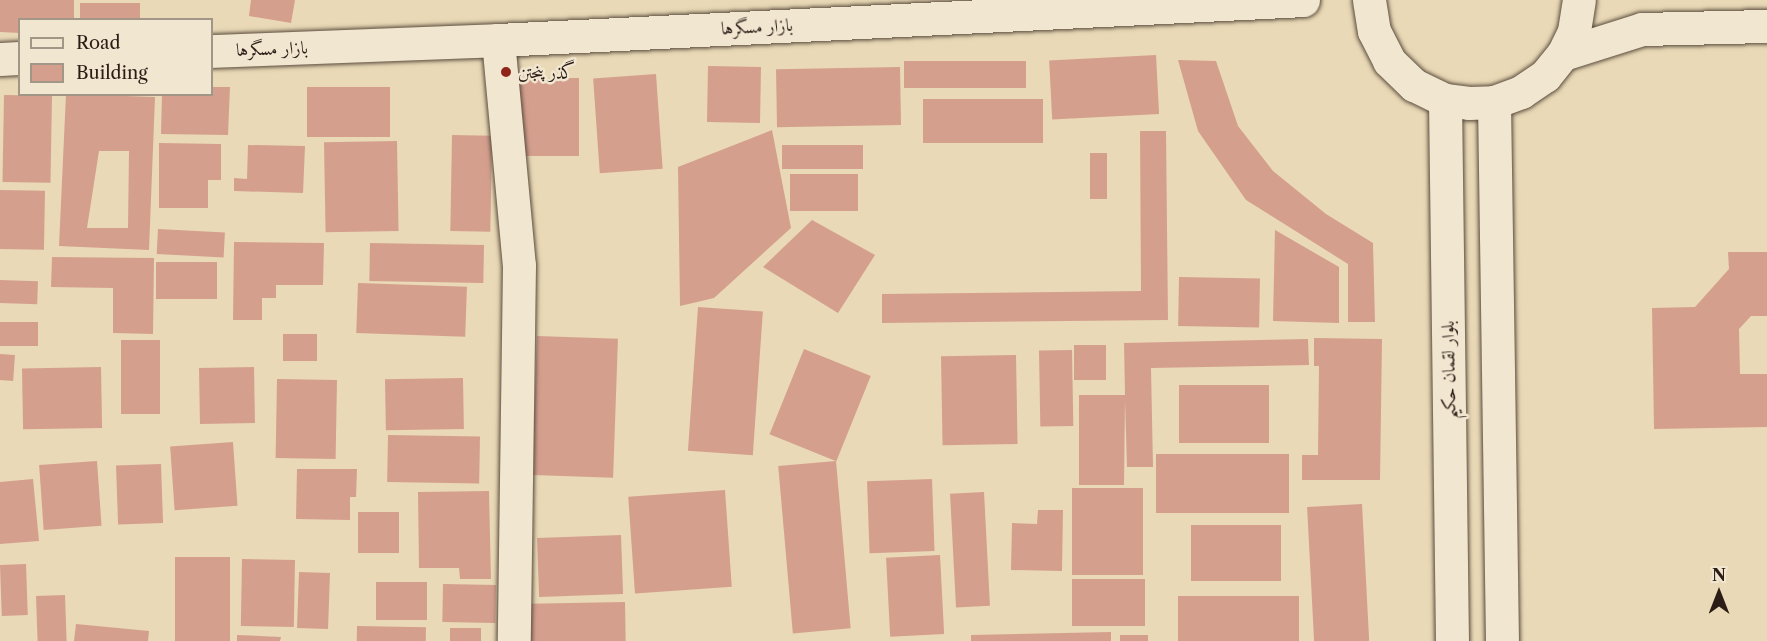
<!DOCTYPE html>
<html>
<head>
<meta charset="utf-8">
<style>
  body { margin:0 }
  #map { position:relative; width:1767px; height:641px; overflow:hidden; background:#e9d9b6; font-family:"Libre Caslon Text",Amiri,serif }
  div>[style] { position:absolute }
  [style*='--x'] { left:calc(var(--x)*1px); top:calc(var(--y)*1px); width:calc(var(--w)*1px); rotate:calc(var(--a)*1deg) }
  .building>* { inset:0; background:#d59f8e; transform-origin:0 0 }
  .roads { filter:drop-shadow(0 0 2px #5a4c3e) drop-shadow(0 0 2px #5a4c3e) }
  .minor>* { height:33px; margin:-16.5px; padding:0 16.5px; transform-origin:16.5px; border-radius:16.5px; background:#f1e6d0 }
  .tertiary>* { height:33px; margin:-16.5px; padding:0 16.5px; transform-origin:16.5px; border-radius:16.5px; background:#f1e6d0 }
  .dots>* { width:16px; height:16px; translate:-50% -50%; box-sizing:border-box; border:3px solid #f1e6d0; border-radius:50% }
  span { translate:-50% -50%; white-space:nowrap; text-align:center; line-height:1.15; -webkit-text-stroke:5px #f1e6d0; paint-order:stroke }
  .street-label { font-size:18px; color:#2b1d16 }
  .poi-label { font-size:18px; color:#2b1d16 }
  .left { translate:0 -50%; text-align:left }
  .legend { position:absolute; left:18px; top:18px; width:195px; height:78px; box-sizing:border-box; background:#f1e6d0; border:2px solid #a29686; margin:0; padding:8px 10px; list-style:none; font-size:18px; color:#2b1d16 }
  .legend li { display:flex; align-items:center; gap:12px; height:30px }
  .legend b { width:30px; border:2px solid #a29686 }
  .north { position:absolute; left:1689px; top:563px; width:60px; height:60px; -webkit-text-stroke:4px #f1e6d0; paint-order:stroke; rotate:0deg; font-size:16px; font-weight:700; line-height:24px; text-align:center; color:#2b1d16 }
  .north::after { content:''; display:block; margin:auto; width:21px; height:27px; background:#2b1d16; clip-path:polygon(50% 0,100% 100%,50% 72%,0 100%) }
</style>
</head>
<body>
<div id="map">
  <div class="building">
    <div style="clip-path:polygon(0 0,74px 0,74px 20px,20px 20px,20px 33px,0 32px)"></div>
    <div style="clip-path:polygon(251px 0,295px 0,291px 23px,249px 16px)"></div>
    <div style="left:80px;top:3px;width:60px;height:17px"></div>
    <div style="left:1156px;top:55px;width:59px;height:107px;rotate:87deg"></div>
    <div style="clip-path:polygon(1178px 60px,1216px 61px,1238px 126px,1273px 171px,1326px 214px,1373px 243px,1375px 322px,1348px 322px,1348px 264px,1246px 200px,1198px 131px)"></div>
    <div style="left:1026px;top:61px;width:27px;height:122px;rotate:90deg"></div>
    <div style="left:708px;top:66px;width:53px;height:56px;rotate:1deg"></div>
    <div style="left:900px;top:67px;width:58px;height:124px;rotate:89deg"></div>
    <div style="left:656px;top:74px;width:95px;height:63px;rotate:86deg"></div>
    <div style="left:519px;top:78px;width:60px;height:78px"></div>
    <div style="clip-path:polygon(212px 87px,230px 87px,228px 135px,161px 134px,162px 94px,212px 94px)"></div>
    <div style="left:307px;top:87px;width:83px;height:50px"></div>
    <div style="clip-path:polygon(evenodd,66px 94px,155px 97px,149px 250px,59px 246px,66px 94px,99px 151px,129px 151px,128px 228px,87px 228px,99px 151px)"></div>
    <div style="left:4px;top:95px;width:48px;height:87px;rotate:1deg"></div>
    <div style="left:923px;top:99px;width:120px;height:44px"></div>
    <div style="clip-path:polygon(772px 130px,791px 228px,714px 298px,680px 306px,678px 167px)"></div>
    <div style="clip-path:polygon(1140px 131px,1166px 131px,1168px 320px,882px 323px,882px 294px,1141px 291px)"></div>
    <div style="left:452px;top:135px;width:40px;height:96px;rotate:1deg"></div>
    <div style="left:397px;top:141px;width:90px;height:73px;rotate:89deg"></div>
    <div style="clip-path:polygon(159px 143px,221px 144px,221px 180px,208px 180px,208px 208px,159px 208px)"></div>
    <div style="clip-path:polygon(248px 145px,305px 146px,303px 193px,234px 191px,234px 178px,247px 179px)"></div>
    <div style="left:863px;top:145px;width:24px;height:81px;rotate:90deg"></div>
    <div style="left:1090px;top:153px;width:17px;height:46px"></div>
    <div style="left:790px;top:174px;width:68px;height:37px"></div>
    <div style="left:0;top:190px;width:45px;height:59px;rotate:1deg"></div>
    <div style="clip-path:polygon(812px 220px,875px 255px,838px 313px,763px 267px)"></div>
    <div style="left:158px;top:229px;width:67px;height:25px;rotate:3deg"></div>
    <div style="clip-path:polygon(1275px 230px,1339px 267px,1339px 323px,1273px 321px)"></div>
    <div style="clip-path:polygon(234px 242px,324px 243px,323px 285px,276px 285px,276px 298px,262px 298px,262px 320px,233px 320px)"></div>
    <div style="left:370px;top:243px;width:114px;height:38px;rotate:1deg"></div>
    <div style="clip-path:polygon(1728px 252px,1767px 252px,1767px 316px,1751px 316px,1739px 329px,1740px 374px,1767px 374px,1767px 427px,1654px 429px,1652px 308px,1695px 307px,1729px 269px)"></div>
    <div style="clip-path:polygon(52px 257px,154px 258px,153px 334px,113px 333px,113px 288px,51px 287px)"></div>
    <div style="left:156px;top:262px;width:61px;height:37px"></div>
    <div style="left:1179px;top:277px;width:81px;height:49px;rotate:1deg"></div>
    <div style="left:0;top:280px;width:38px;height:23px;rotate:2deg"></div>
    <div style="left:358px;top:283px;width:109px;height:50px;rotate:2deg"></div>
    <div style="left:698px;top:307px;width:65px;height:144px;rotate:4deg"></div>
    <div style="left:0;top:322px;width:38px;height:24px"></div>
    <div style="left:283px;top:334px;width:34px;height:27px"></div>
    <div style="left:537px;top:336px;width:81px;height:139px;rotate:2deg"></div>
    <div style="clip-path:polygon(1314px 338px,1382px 339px,1380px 480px,1302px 480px,1302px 455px,1318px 455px,1319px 366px,1314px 366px)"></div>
    <div style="clip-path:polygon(1308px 339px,1309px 365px,1151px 368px,1153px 467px,1127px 467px,1125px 400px,1124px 485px,1079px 485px,1079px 395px,1125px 395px,1124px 343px)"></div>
    <div style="left:121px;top:340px;width:39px;height:74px"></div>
    <div style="left:1106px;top:345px;width:35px;height:32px;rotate:90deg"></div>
    <div style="left:804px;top:349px;width:72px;height:92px;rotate:22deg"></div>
    <div style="left:1072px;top:350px;width:76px;height:33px;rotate:89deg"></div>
    <div style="left:0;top:354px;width:15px;height:26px;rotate:4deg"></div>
    <div style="left:1016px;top:355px;width:89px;height:75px;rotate:89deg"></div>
    <div style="left:101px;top:367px;width:61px;height:79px;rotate:89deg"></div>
    <div style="left:254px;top:367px;width:56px;height:55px;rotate:89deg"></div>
    <div style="left:463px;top:378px;width:51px;height:78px;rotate:89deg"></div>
    <div style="left:277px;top:379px;width:60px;height:79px;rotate:1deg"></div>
    <div style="left:1269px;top:385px;width:58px;height:90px;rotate:90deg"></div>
    <div style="left:388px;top:435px;width:92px;height:47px;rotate:1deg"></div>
    <div style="left:233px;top:442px;width:64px;height:63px;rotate:86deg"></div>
    <div style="left:1289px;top:454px;width:59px;height:133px;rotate:90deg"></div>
    <div style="left:97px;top:461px;width:65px;height:58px;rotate:86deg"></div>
    <div style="left:836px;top:461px;width:168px;height:58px;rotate:85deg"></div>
    <div style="left:161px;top:464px;width:59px;height:45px;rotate:88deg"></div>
    <div style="clip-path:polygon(297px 469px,357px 469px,356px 497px,350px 497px,350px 520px,296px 519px)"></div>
    <div style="clip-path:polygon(33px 479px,39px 541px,0 544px,0 482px)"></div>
    <div style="left:932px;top:479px;width:72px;height:65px;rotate:88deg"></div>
    <div style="left:1143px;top:488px;width:87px;height:71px;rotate:90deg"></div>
    <div style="left:725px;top:490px;width:97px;height:97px;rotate:86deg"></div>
    <div style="clip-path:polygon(489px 491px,491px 579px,460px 579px,459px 568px,419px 568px,418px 492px)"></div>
    <div style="left:984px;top:492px;width:114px;height:34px;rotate:87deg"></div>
    <div style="left:1362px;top:504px;width:137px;height:55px;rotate:87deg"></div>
    <div style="clip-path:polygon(1038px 510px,1063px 510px,1062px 571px,1011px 570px,1012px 523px,1037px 524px)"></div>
    <div style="left:358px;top:512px;width:41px;height:41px"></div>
    <div style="left:1281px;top:525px;width:56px;height:90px;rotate:90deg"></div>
    <div style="left:621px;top:535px;width:59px;height:84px;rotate:88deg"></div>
    <div style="left:940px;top:555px;width:79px;height:54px;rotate:87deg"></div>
    <div style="left:175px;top:557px;width:55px;height:84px"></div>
    <div style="left:242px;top:559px;width:53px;height:67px;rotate:1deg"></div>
    <div style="left:26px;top:564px;width:51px;height:26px;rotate:88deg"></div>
    <div style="left:299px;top:572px;width:31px;height:56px;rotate:2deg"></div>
    <div style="left:1145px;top:579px;width:47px;height:73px;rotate:90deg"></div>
    <div style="left:427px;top:582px;width:38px;height:51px;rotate:90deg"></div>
    <div style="left:443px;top:584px;width:53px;height:38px;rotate:1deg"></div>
    <div style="left:65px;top:595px;width:46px;height:29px;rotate:88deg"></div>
    <div style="left:1178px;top:596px;width:121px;height:45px"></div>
    <div style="left:625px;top:602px;width:39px;height:95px;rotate:89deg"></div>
    <div style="clip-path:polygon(76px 624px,149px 631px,148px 641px,74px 641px)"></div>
    <div style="left:357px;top:626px;width:69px;height:15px;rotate:1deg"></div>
    <div style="left:450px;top:628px;width:31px;height:13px"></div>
    <div style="clip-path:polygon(1111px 632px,1111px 641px,971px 641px,971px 635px)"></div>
    <div style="clip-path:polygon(237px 635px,281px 637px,280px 641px,237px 641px)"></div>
    <div style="left:1120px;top:635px;width:28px;height:6px"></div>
  </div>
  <div class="roads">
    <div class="minor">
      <div style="--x:498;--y:40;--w:226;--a:84.7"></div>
      <div style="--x:519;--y:265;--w:376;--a:90.8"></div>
    </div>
    <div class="tertiary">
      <div style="--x:1369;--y:0;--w:31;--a:81"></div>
      <div style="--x:1374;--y:31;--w:34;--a:63"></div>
      <div style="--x:1389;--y:61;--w:35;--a:44"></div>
      <div style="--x:1414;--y:85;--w:34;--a:26"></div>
      <div style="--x:1445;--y:100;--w:24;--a:7"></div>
      <div style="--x:1469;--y:103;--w:25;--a:-2"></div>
      <div style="--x:1494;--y:102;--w:29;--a:-20"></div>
      <div style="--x:1521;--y:92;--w:29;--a:-34"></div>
      <div style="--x:1545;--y:76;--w:28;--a:-51"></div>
      <div style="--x:1563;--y:54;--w:25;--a:-64"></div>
      <div style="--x:1574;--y:31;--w:31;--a:-81"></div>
      <div style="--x:212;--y:51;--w:286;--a:-2.2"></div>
      <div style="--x:498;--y:40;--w:806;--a:-2.84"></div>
      <div style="--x:1563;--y:54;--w:83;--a:-17.6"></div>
      <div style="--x:1642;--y:29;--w:125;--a:-1.4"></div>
      <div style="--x:0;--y:59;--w:20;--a:-3"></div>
      <div style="--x:1445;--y:100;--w:541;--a:89.26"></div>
      <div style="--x:1494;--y:102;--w:539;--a:89.15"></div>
    </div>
  </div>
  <div class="dots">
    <div style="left:506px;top:72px;background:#8f2418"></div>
  </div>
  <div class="street-label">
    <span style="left:757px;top:27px;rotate:-3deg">بازار مسگرها</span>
    <span style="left:272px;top:49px;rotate:-2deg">بازار مسگرها</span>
    <span style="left:1449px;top:370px;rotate:-91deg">بلوار لقمان حکیم</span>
  </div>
  <div class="poi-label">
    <span class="left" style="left:518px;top:72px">گذر پنجتن</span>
  </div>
  <ul class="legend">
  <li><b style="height:8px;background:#f1e6d0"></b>Road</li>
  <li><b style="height:16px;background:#d59f8e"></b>Building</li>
  </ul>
  <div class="north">N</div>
</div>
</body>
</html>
